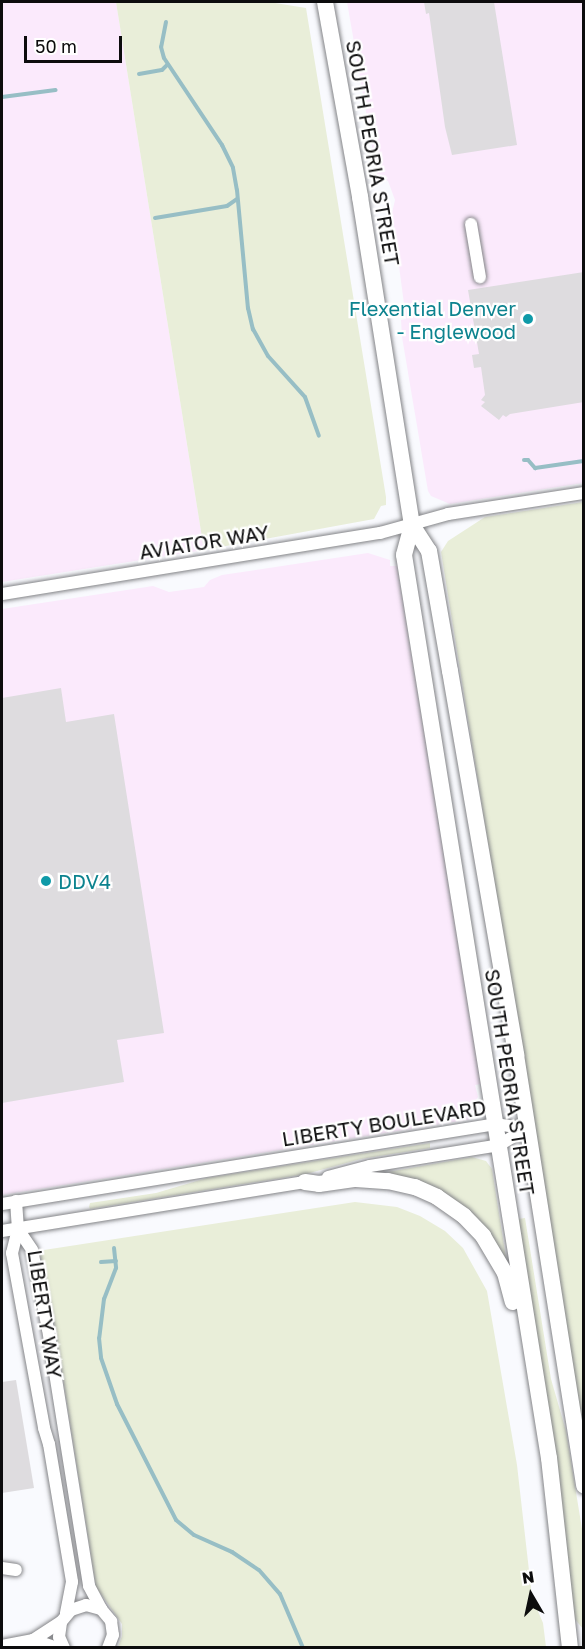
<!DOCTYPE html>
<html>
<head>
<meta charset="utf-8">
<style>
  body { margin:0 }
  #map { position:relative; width:585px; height:1649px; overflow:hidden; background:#f9fafe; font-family:"Golos Text",sans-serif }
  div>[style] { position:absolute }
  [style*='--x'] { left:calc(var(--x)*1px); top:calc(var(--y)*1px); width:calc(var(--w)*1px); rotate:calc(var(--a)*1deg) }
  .commercial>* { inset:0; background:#fbeafc }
  .green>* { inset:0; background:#e9eed9 }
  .stream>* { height:4px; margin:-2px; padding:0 2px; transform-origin:2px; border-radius:2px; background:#97bec5 }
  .building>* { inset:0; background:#dedcdf }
  .roads { filter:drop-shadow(0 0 2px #838487) drop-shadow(0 0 2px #838487) }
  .minor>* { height:12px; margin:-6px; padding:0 6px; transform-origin:6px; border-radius:6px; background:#fff }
  .major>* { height:16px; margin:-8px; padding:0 8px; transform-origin:8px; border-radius:8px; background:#fff }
  .dots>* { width:16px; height:16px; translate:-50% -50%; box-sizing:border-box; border:3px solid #fff; border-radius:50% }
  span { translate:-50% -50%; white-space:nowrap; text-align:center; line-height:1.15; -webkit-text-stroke:4.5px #fff; paint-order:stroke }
  .street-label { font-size:20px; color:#0c0c0d }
  .culture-label { font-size:20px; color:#0d838f }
  .right { translate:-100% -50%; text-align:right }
  .left { translate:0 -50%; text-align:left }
  .frame { position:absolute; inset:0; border:3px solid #0c0c0d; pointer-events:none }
  .north { position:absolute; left:501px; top:1565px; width:60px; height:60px; -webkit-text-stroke:4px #fff; paint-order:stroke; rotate:351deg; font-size:16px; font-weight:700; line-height:24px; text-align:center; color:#0c0c0d }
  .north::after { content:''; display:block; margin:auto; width:21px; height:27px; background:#0c0c0d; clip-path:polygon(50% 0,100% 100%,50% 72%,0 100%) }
  .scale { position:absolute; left:24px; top:36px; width:98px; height:27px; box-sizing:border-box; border:3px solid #0c0c0d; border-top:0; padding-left:8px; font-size:18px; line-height:21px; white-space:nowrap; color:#0c0c0d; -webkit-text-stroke:4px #fff; paint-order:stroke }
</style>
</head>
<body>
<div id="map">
  <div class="commercial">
    <div style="clip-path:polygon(2px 2px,116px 2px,204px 550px,2px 582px)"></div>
    <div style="clip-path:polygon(347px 2px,583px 2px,583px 483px,450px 504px,431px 496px,428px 491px,402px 337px,401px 320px,406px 319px,392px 213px,395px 200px,388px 181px,381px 179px,377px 175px)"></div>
    <div style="clip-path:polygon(368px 553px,390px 560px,390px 566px,397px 566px,481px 1084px,475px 1085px,478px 1097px,474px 1103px,475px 1112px,470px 1113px,471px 1119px,466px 1120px,2px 1195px,2px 609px,153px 586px,169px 592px,204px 587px,210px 580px,222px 575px)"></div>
  </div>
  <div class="green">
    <div style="clip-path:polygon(116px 2px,269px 2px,306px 8px,386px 497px,386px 505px,381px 506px,374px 519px,204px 550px)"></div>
    <div style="clip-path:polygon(583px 502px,583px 1430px,441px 552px,448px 541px,485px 517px)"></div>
    <div style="clip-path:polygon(430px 1143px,430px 1148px,361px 1159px,306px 1174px,90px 1209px,89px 1207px,90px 1203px,156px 1193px,207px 1178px)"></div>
    <div style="clip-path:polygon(472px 1157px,486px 1161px,492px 1169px,506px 1258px,495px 1242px,388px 1172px)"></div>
    <div style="clip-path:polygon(355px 1202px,397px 1207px,420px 1216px,445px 1231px,463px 1248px,487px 1291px,517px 1465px,532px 1597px,543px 1623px,546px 1647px,118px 1647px,122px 1636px,122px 1624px,96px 1587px,53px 1315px,40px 1255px,44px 1250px)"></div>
    <div style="clip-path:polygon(525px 1218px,551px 1379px,566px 1431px,583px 1535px,583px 1629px,574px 1618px,518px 1219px)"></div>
  </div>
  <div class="stream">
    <div style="--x:166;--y:22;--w:25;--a:101"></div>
    <div style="--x:161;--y:47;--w:11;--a:75"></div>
    <div style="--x:164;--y:58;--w:105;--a:56.3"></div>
    <div style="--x:222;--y:145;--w:25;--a:64"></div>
    <div style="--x:233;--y:168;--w:22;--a:80"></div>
    <div style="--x:237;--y:190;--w:119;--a:84.7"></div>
    <div style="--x:248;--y:308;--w:22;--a:77"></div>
    <div style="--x:253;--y:329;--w:31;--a:61"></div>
    <div style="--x:268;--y:356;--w:55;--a:47.9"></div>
    <div style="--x:305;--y:397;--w:41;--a:70.3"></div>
    <div style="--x:139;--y:74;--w:23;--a:-10"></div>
    <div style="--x:162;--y:70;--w:8;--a:-45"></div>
    <div style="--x:2;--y:97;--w:54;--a:-7.4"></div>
    <div style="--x:155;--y:218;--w:73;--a:-9.5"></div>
    <div style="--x:227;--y:206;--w:12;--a:-35"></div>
    <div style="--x:524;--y:460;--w:4;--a:0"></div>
    <div style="--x:528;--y:460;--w:11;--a:49"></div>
    <div style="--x:535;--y:468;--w:49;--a:-8.1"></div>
    <div style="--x:114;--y:1248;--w:20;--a:84"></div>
    <div style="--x:116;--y:1268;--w:33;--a:111"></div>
    <div style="--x:104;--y:1299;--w:39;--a:97"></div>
    <div style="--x:99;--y:1338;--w:20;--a:84"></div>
    <div style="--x:101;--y:1358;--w:49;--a:70.8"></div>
    <div style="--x:117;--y:1404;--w:130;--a:63"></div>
    <div style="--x:176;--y:1520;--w:23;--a:40"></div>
    <div style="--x:194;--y:1535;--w:42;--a:24.1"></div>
    <div style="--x:232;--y:1552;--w:32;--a:34"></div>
    <div style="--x:259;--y:1570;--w:32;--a:49"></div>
    <div style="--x:280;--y:1594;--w:59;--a:66.9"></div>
    <div style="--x:101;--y:1262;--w:15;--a:-4"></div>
  </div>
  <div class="building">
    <div style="clip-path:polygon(424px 2px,494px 2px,517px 145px,452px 155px,445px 127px,429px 13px,426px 14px)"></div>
    <div style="clip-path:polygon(584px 272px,584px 402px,510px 414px,506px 417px,503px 415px,499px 420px,481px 406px,485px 402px,481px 400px,485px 395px,481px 367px,474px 368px,472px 355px,479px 354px,468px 290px)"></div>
    <div style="clip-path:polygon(61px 688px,66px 722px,114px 714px,164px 1033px,117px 1040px,124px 1082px,2px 1103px,2px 698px)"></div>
    <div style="clip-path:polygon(16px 1380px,34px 1488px,2px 1493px,2px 1382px)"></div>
  </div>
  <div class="roads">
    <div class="minor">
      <div style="--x:471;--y:224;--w:54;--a:80.4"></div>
      <div style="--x:2;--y:594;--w:383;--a:-9.2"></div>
      <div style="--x:380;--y:533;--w:71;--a:-15.6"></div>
      <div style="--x:448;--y:514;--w:138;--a:-8.8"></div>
      <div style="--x:328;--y:1177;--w:43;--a:-14.7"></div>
      <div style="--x:370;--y:1166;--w:131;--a:-9.2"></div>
      <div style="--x:499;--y:1145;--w:31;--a:-31"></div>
      <div style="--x:16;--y:1201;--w:28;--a:86"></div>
      <div style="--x:18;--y:1229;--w:25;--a:104"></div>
      <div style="--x:12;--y:1253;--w:178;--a:79.6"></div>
      <div style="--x:44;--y:1428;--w:17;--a:73"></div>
      <div style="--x:49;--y:1444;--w:140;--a:80.5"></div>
      <div style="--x:72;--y:1582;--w:32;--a:101"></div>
      <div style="--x:2;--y:1204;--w:500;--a:-9.2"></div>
      <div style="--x:496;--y:1124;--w:30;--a:9"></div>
      <div style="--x:18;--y:1229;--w:25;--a:56"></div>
      <div style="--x:32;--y:1250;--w:81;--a:78.6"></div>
      <div style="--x:48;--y:1329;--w:260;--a:80.9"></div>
      <div style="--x:89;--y:1586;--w:26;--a:62"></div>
      <div style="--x:2;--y:1231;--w:313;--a:-9.2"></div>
      <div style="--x:2;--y:1568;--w:14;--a:8"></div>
      <div style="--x:33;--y:1640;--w:25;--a:18"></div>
      <div style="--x:2;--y:1646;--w:32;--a:-11"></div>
      <div style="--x:33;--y:1640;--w:33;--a:-33"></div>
      <div style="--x:64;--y:1648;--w:12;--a:-114"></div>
      <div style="--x:59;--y:1637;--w:15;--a:-82"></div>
      <div style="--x:61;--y:1622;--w:16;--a:-50"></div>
      <div style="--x:71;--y:1610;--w:16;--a:-18"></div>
      <div style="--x:86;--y:1605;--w:16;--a:15"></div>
      <div style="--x:101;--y:1609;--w:16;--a:50"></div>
      <div style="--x:111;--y:1621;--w:14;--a:82"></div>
      <div style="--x:113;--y:1635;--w:14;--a:111"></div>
    </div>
    <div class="major">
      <div style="--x:325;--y:2;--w:198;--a:79.8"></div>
      <div style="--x:360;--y:197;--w:332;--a:81"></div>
      <div style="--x:412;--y:525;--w:31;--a:105"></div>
      <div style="--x:404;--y:555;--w:915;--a:80.88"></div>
      <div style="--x:549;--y:1458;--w:191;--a:83.7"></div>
      <div style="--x:412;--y:525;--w:31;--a:57"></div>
      <div style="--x:429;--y:551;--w:122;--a:80.1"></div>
      <div style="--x:450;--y:671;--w:390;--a:80.2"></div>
      <div style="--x:516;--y:1055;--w:436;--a:81"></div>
      <div style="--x:305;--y:1182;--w:14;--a:8"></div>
      <div style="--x:319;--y:1184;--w:37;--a:-8"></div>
      <div style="--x:356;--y:1179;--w:32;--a:4"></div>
      <div style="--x:388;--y:1181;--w:28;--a:13"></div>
      <div style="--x:415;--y:1187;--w:24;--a:24"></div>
      <div style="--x:437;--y:1197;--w:33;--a:35"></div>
      <div style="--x:464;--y:1216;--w:28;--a:46"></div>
      <div style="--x:483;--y:1236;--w:43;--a:59.3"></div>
      <div style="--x:505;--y:1273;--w:30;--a:75"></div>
    </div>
  </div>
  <div class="dots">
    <div style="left:528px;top:319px;background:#0f9aa8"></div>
    <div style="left:46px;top:881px;background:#0f9aa8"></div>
  </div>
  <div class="street-label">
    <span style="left:373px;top:153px;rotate:80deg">SOUTH PEORIA STREET</span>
    <span style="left:204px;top:542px;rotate:-9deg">AVIATOR WAY</span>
    <span style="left:510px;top:1082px;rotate:81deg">SOUTH PEORIA STREET</span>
    <span style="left:384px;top:1123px;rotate:-9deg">LIBERTY BOULEVARD</span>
    <span style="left:45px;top:1314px;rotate:81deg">LIBERTY WAY</span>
  </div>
  <div class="culture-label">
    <span class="right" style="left:516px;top:320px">Flexential Denver<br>- Englewood</span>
    <span class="left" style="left:58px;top:881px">DDV4</span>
  </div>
  <div class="frame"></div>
  <div class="north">N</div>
  <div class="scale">50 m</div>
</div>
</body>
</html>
